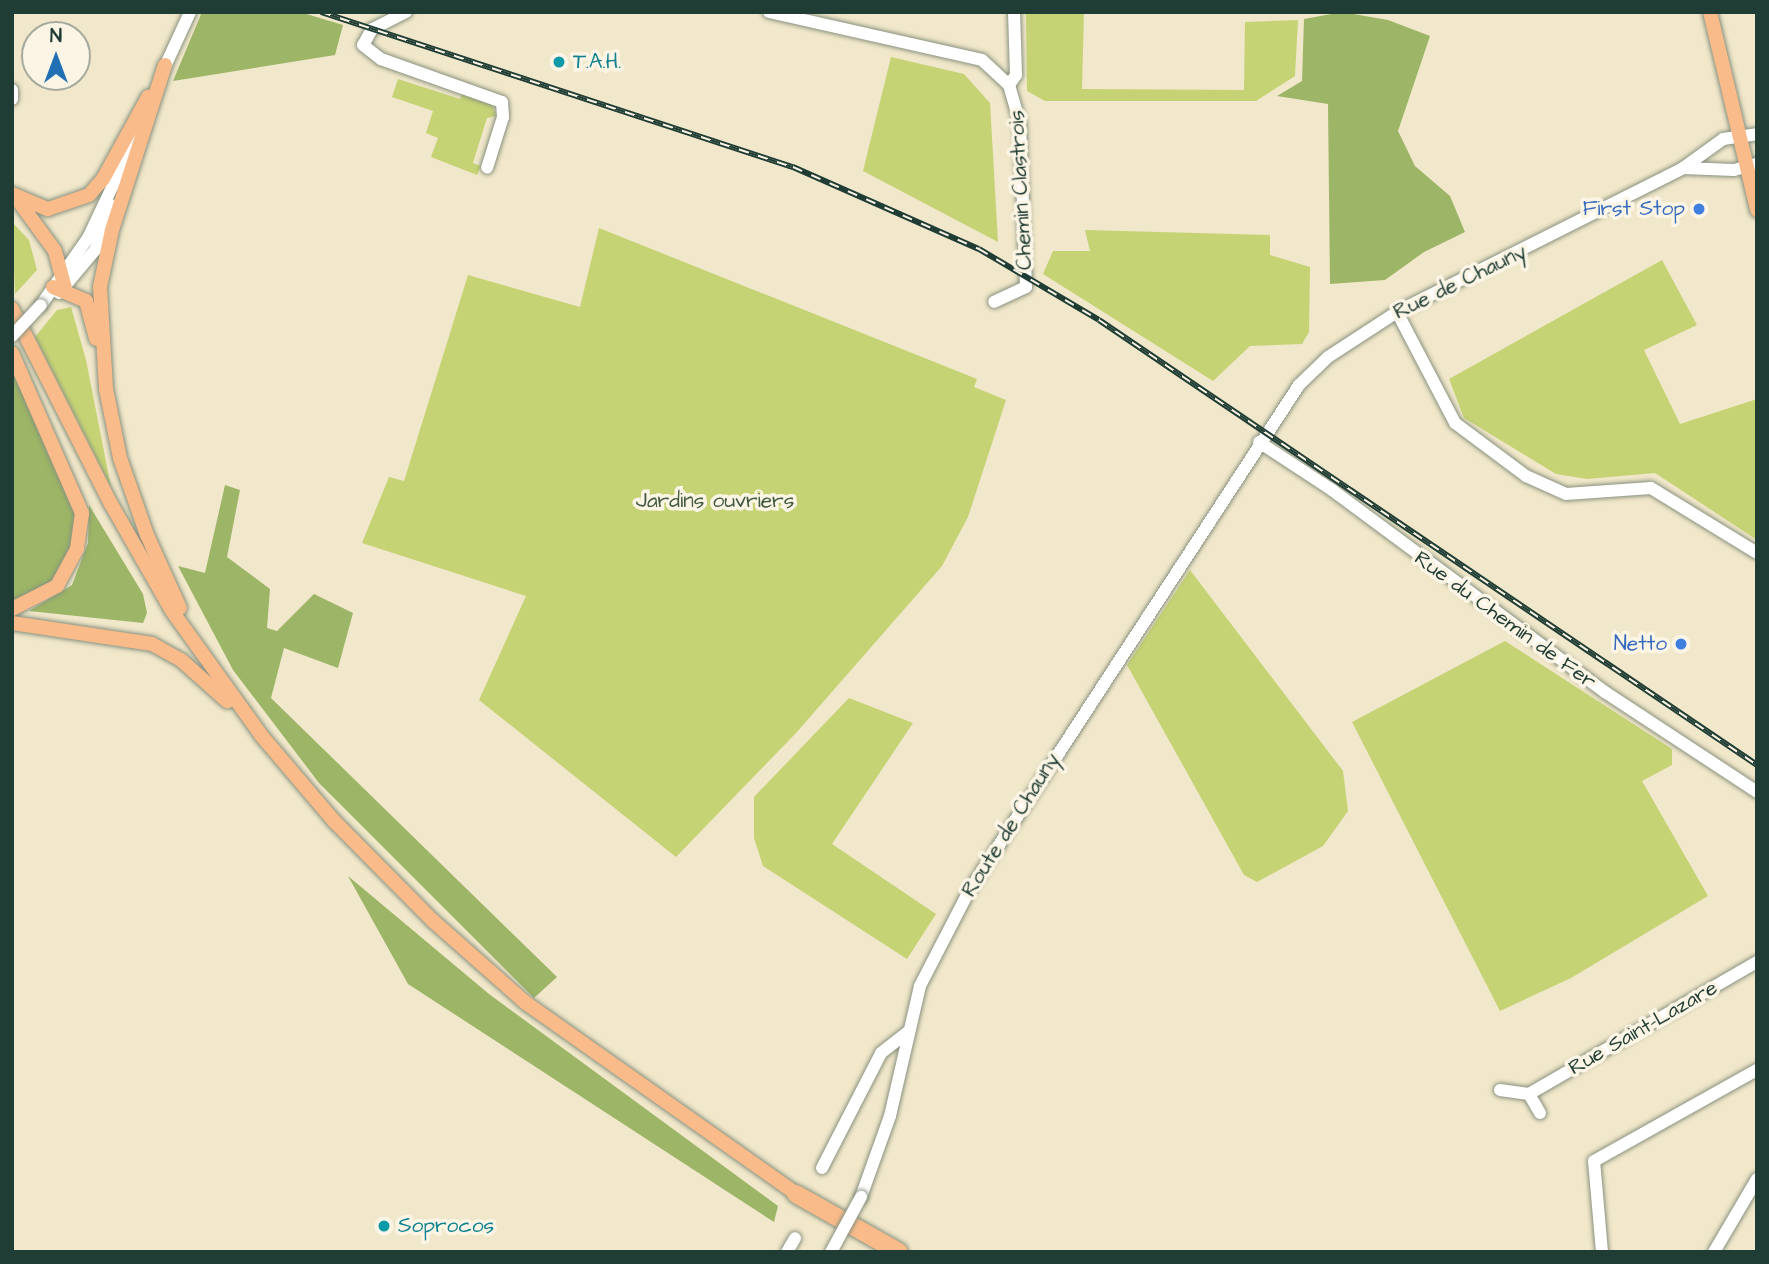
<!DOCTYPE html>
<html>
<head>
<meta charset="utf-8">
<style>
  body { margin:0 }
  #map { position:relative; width:1769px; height:1264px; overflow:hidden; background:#f1e7ca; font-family:"Architects Daughter",sans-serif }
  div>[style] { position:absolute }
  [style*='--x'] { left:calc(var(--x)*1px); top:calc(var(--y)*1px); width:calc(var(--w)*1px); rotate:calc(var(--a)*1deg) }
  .green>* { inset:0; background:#c5d375 }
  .forest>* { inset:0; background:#9cb566 }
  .roads { filter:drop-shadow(0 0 2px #88927f) drop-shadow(0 0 2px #88927f) }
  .minor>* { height:12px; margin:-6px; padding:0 6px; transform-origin:6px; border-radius:6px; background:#fff }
  .major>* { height:14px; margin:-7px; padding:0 7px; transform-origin:7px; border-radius:7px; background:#fabb8b }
  .highway>* { height:18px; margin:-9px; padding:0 9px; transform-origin:9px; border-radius:9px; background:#fabb8b }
  .rail>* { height:6px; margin-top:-3px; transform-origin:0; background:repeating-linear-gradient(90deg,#fcf5e5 0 10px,#1f3d34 0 20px); box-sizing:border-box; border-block:2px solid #1f3d34 }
  .bridges { filter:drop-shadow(0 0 2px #88927f) drop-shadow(0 0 2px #88927f) }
  .minor-bridge>* { height:12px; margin:-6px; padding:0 6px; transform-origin:6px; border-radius:6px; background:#fff }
  .dots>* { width:19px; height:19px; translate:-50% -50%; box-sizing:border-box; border:4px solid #fcf5e5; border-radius:50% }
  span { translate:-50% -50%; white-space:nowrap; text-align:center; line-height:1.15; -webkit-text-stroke:7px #fcf5e5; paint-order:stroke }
  .culture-label { font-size:21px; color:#0d838f }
  .left { translate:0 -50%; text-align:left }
  .street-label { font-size:21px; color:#1f3d34 }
  .shop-label { font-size:21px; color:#366cbe }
  .right { translate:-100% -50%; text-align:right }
  .park-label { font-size:21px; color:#405b41 }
  .frame { position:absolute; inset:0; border:14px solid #1f3d34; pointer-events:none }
  .north { position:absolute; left:21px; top:21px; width:70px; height:70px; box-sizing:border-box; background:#fcf5e5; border:2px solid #a4ab9e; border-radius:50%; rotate:0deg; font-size:19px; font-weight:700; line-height:28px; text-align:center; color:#1f3d34 }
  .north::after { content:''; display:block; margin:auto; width:24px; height:32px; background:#1f6fb2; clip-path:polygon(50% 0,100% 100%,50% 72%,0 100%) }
</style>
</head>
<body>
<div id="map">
  <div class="green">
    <div style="clip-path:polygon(1026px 12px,1084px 12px,1082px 89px,1244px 90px,1245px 22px,1298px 20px,1295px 76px,1256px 101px,1045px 101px,1027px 91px)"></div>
    <div style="clip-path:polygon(891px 57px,964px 74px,990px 103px,998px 242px,863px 171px)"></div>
    <div style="clip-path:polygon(398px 79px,460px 99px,462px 93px,491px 102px,496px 116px,487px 118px,473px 163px,481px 166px,477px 175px,431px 157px,438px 138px,426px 133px,433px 111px,392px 97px)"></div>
    <div style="clip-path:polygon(12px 222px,29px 240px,37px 270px,15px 294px)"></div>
    <div style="clip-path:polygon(599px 228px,977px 379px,974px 387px,1006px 400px,968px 517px,942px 566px,796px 733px,676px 857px,479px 700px,526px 596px,362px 543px,389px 477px,404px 481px,468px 275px,580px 307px)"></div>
    <div style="clip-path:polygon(1085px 230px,1270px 235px,1270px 255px,1310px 267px,1309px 332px,1302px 344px,1250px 346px,1213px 381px,1043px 274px,1053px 251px,1090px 251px)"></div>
    <div style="clip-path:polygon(1662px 260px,1697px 325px,1644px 350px,1680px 424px,1757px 399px,1757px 540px,1655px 473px,1587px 479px,1556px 474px,1464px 418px,1449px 379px)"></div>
    <div style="clip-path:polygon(71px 307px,86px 360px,111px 487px,35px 337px,57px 310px)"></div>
    <div style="clip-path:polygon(1190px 570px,1343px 771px,1348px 811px,1323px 846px,1257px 882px,1244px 875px,1127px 665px)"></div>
    <div style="clip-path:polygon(1505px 641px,1672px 749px,1672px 765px,1642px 781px,1708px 896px,1571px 978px,1500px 1011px,1352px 722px)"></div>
    <div style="clip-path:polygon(849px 698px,913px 723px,832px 844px,936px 914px,907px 959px,763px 866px,754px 838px,754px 797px)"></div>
  </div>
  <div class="forest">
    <div style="clip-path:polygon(202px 12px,300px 12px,343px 25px,335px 55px,173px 81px)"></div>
    <div style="clip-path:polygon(1342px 12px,1388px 20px,1430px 36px,1398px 131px,1415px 166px,1450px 196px,1465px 232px,1424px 252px,1385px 280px,1330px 284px,1328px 104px,1277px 96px,1302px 81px,1304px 19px)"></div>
    <div style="clip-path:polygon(12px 359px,76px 496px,78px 535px,59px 577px,12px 603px)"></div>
    <div style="clip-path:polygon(225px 485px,240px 490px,227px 557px,270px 589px,267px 628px,277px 631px,314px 594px,353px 613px,338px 668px,284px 648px,271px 698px,557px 977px,534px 998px,319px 783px,233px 670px,178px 566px,205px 573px)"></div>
    <div style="clip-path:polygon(89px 505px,143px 594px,147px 613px,143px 623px,29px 611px,72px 585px,88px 543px)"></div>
    <div style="clip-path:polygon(348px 876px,489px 994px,778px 1206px,774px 1222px,408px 984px)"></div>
  </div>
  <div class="roads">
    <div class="minor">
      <div style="--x:406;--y:12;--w:38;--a:153"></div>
      <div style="--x:372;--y:29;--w:18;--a:119"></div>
      <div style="--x:363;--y:45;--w:23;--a:38"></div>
      <div style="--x:381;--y:59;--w:128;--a:19.6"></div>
      <div style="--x:502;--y:102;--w:15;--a:86"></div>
      <div style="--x:503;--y:117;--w:53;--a:107.4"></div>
      <div style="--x:769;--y:12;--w:218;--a:12.7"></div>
      <div style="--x:982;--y:60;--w:37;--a:43"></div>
      <div style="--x:1009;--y:85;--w:40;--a:74"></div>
      <div style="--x:1020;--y:123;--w:164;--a:87.9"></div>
      <div style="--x:1026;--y:287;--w:35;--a:155"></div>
      <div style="--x:162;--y:73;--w:67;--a:-65.3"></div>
      <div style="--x:1009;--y:85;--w:12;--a:-55"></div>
      <div style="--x:1016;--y:75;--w:63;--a:-91.8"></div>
      <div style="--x:12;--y:90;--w:9;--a:90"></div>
      <div style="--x:1683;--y:168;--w:51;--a:2.2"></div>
      <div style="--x:1734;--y:170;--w:24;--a:-15"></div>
      <div style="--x:59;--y:293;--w:56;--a:-50.1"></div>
      <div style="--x:95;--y:250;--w:48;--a:-67.8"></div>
      <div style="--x:41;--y:305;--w:82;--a:-55"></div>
      <div style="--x:88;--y:238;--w:117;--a:-64.7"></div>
      <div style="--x:1397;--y:312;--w:125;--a:62.4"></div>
      <div style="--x:1455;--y:423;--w:89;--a:36.7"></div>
      <div style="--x:1526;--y:476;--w:44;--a:24.2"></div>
      <div style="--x:1566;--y:494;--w:85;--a:-4"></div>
      <div style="--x:1651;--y:488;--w:124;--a:31.5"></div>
      <div style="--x:1259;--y:442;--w:87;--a:33.3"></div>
      <div style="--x:1332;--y:490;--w:340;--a:36.5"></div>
      <div style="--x:1605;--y:692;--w:182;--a:33.3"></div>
      <div style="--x:1500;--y:1090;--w:29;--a:8"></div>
      <div style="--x:1529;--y:1094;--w:22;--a:60"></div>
      <div style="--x:1529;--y:1094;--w:263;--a:-30.1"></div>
      <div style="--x:822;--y:1168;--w:129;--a:-62.8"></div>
      <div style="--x:881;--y:1053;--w:34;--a:-38"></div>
      <div style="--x:861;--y:1197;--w:86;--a:-70.3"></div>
      <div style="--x:890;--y:1116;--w:133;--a:-77"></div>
      <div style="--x:920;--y:986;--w:107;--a:-62.7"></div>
      <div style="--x:969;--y:891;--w:604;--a:-56.89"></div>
      <div style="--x:1299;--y:385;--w:40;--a:-44"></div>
      <div style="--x:1328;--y:357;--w:82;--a:-33.1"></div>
      <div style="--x:1397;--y:312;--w:320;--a:-26.7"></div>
      <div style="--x:1683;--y:168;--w:49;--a:-35.9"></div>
      <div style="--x:1723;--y:139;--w:34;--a:-8"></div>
      <div style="--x:787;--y:1252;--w:16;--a:-60"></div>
      <div style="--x:1602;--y:1252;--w:91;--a:-95"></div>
      <div style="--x:1594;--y:1161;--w:187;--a:-29.2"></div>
      <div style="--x:1714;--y:1252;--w:85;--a:-59.5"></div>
    </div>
    <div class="major">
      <div style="--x:1710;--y:12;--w:204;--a:76.6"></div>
      <div style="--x:165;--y:65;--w:173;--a:107.8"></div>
      <div style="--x:112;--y:230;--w:58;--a:101.9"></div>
      <div style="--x:100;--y:287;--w:102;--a:86.6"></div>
      <div style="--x:106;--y:389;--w:70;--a:78.5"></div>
      <div style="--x:120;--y:458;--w:82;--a:70.7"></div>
      <div style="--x:147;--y:535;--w:80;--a:65.7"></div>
      <div style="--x:12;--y:194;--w:39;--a:23"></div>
      <div style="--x:48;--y:209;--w:43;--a:-18.9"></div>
      <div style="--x:89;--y:195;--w:21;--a:-49"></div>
      <div style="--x:103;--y:179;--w:94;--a:-61.2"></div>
      <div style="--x:20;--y:203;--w:59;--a:53.9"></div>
      <div style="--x:55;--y:251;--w:39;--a:75"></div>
      <div style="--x:53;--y:287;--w:36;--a:23"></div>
      <div style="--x:86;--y:301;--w:39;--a:75"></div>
      <div style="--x:12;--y:309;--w:219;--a:63.1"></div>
      <div style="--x:111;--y:504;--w:123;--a:60.3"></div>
      <div style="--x:172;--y:611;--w:153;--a:54.3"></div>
      <div style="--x:261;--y:735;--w:113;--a:49.7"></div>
      <div style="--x:334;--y:821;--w:141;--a:45.3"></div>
      <div style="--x:433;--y:921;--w:124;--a:41.4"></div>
      <div style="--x:526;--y:1003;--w:342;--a:35.2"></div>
      <div style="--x:12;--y:353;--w:175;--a:66.4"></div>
      <div style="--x:82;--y:513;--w:36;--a:98"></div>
      <div style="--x:77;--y:549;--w:42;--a:118.4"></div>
      <div style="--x:57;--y:586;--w:51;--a:152.9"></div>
      <div style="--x:12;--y:623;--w:142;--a:8.5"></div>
      <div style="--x:152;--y:644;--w:33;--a:29"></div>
      <div style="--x:181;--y:660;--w:62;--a:41.7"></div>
    </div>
    <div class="highway">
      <div style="--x:796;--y:1194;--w:118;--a:29.4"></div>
    </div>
  </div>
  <div class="rail">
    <div style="--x:321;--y:12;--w:497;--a:18.2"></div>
    <div style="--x:793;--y:167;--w:203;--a:23.8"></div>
    <div style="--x:979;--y:249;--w:139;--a:30.6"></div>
    <div style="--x:1099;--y:320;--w:794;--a:34.07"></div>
  </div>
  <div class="bridges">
    <div class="minor-bridge">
      <div style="--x:12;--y:336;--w:42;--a:-46.9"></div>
      <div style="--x:831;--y:1252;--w:63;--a:-61.4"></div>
    </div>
  </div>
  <div class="dots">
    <div style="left:559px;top:62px;background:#0f9aa8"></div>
    <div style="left:1699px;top:209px;background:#3f7fe0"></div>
    <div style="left:1681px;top:644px;background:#3f7fe0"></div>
    <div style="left:384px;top:1226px;background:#0f9aa8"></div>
  </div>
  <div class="culture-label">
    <span class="left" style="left:573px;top:62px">T.A.H.</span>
    <span class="left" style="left:398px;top:1226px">Soprocos</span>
  </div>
  <div class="street-label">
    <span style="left:1021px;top:190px;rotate:-93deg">Chemin Clastrois</span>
    <span style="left:1460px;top:282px;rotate:-26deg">Rue de Chauny</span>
    <span style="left:1505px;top:620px;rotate:36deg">Rue du Chemin de Fer</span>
    <span style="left:1011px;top:825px;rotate:-58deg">Route de Chauny</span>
    <span style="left:1643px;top:1028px;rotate:-30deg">Rue Saint-Lazare</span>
  </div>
  <div class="shop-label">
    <span class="right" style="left:1685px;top:209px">First Stop</span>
    <span class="right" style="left:1667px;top:644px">Netto</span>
  </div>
  <div class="park-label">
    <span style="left:715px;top:501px">Jardins ouvriers</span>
  </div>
  <div class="frame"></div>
  <div class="north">N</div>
</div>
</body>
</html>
